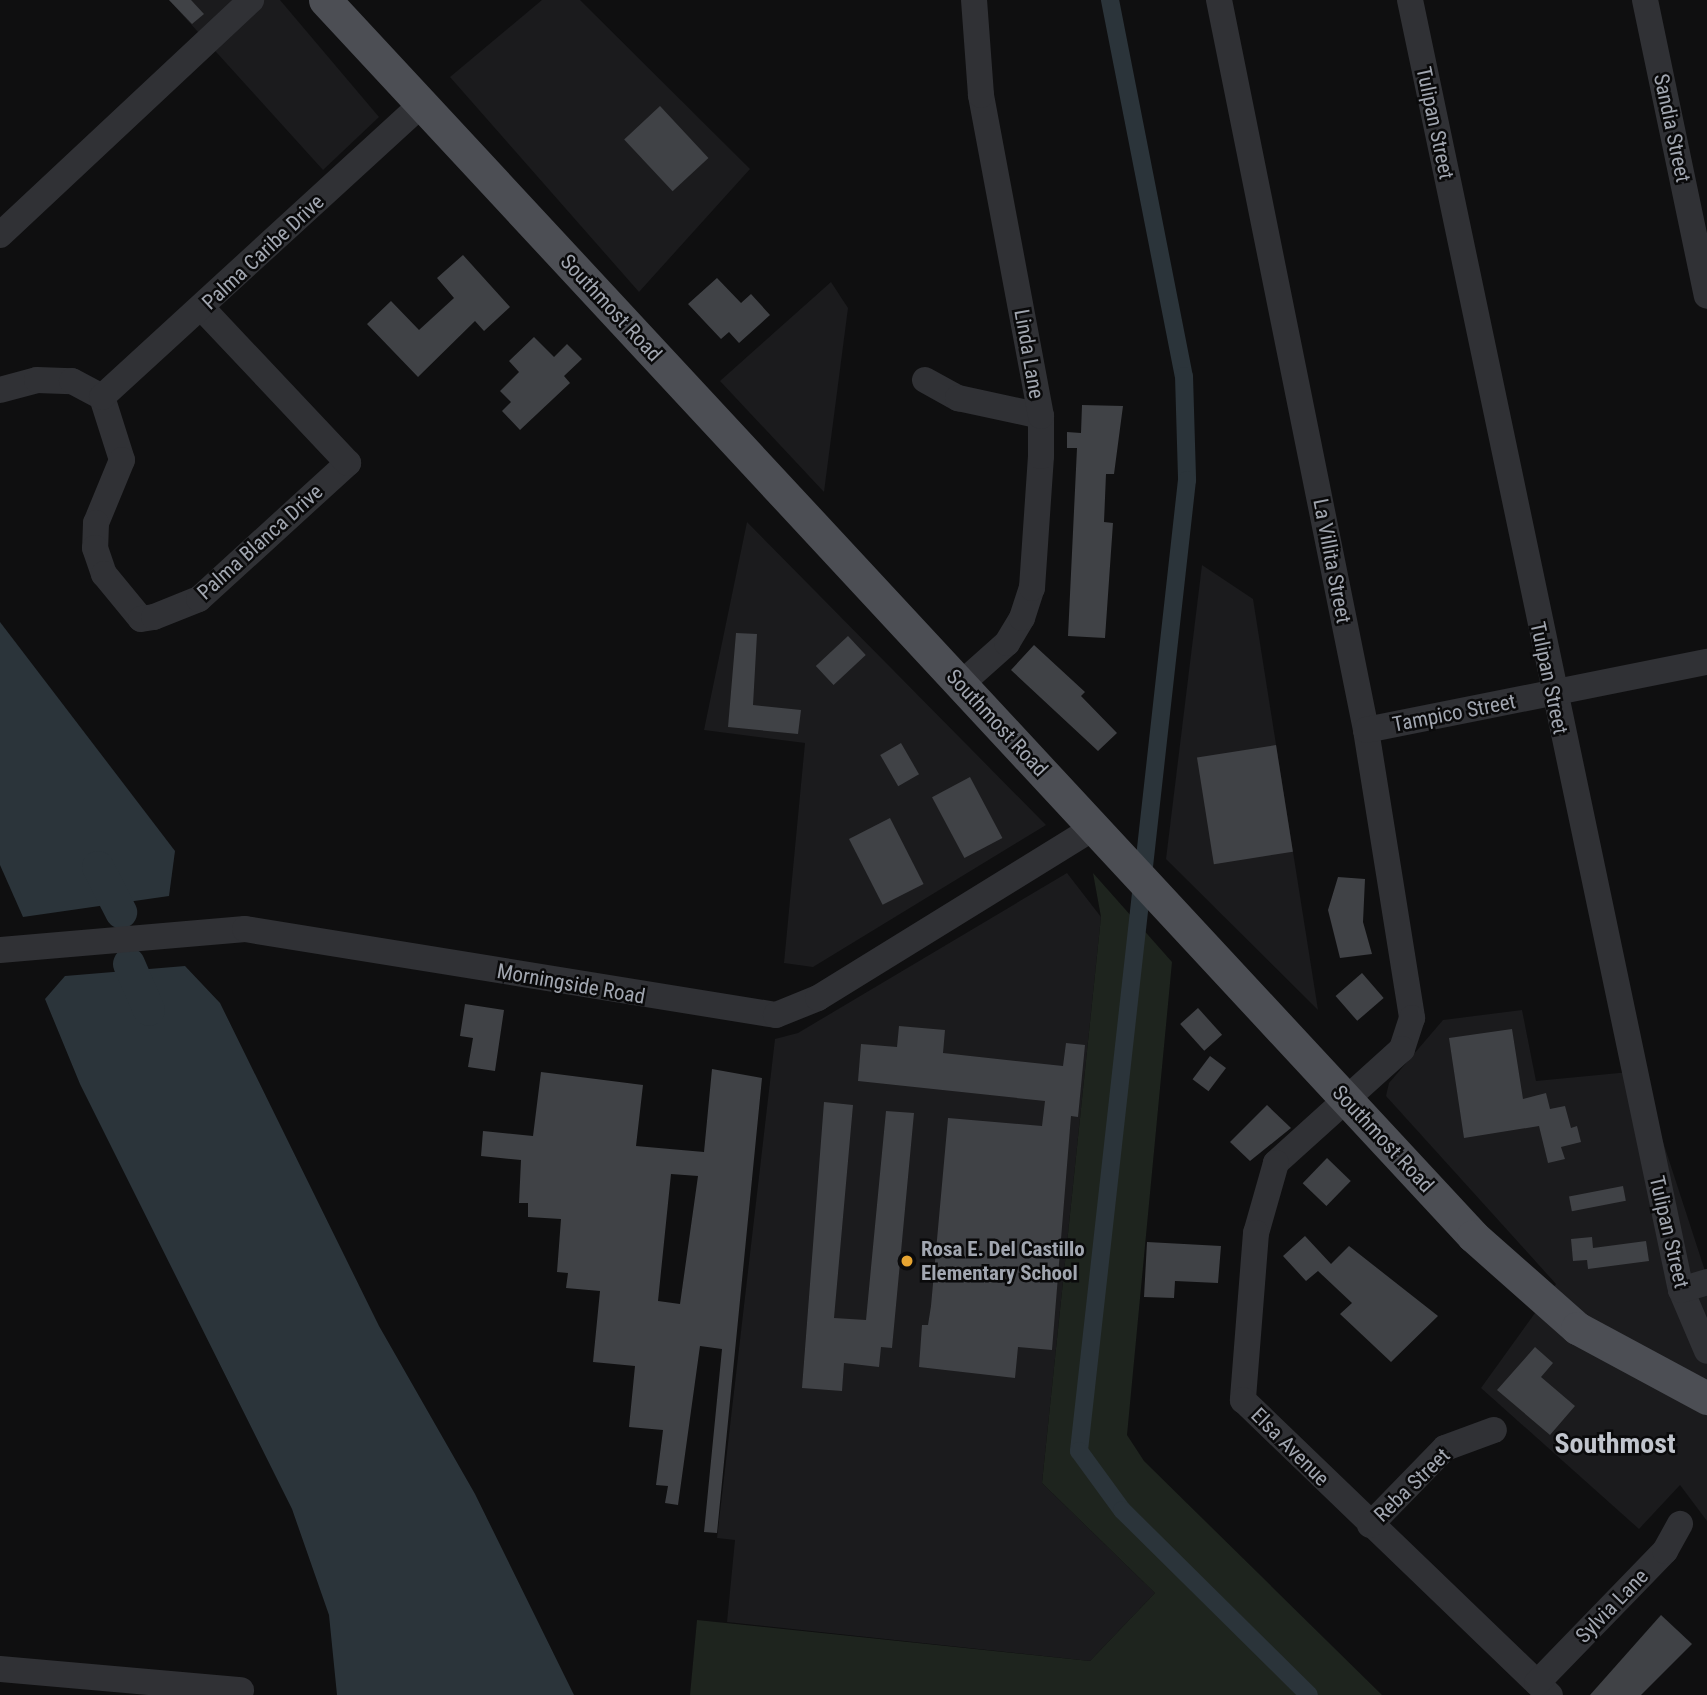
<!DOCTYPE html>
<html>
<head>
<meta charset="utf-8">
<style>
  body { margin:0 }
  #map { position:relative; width:1707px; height:1695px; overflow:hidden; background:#0f0f10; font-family:"Roboto Condensed",sans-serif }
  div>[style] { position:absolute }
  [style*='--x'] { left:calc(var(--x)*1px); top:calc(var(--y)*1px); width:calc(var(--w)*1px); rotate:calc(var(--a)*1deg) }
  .built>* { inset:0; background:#1b1b1d }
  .green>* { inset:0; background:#1e241e }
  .water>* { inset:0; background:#2b343a }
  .canal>* { height:18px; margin:-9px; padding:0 9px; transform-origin:9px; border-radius:9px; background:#2b343a }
  .river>* { height:32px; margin:-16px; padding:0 16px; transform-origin:16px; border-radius:16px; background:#2b343a }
  .building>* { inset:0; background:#404246; transform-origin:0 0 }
  .minor>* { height:26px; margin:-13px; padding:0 13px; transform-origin:13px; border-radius:13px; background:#303135 }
  .major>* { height:33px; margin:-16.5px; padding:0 16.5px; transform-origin:16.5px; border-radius:16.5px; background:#4c4e54 }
  .dots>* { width:19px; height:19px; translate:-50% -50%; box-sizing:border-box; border:4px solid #0a0a0b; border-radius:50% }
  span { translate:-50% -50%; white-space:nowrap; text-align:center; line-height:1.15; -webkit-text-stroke:5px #0a0a0b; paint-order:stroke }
  .street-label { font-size:21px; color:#a1a6b0 }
  .poi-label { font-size:21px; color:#a1a6b0; font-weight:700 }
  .left { translate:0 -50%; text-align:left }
  .district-label { font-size:28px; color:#c1c5cd; font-weight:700 }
</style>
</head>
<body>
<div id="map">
  <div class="built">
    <div style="clip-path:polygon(169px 0,280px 0,379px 117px,323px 170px)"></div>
    <div style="clip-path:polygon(542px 0,580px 0,750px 169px,639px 292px,450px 77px)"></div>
    <div style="clip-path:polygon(831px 282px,848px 308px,824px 492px,720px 381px)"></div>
    <div style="clip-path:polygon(747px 522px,1046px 825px,813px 967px,784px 963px,805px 743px,704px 730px)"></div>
    <div style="clip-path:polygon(1202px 565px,1253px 599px,1318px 1010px,1166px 859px)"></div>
    <div style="clip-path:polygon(1067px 873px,1101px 917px,1042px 1483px,1155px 1593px,1090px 1661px,727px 1622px,735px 1540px,717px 1538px,775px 1039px,798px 1033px)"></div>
    <div style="clip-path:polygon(1522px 1010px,1536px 1081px,1640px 1071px,1707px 1277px,1707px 1521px,1680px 1485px,1639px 1529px,1481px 1388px,1556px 1284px,1386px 1096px,1389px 1083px,1443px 1020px)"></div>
  </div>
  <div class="green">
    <div style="clip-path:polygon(1093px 873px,1172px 962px,1127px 1435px,1144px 1461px,1382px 1695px,690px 1695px,697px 1620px,1090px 1661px,1155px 1593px,1042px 1483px,1101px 917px)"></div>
  </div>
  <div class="water">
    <div style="clip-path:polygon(0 622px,175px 851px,169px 896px,23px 917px,0 865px)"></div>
    <div style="clip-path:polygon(185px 966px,220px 1003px,379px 1326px,475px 1494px,574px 1695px,337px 1695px,329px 1615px,292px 1509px,80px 1084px,45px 999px,65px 976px)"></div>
  </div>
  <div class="canal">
    <div style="--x:1110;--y:0;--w:383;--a:78.9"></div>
    <div style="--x:1184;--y:376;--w:104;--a:88.3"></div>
    <div style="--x:1187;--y:480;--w:977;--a:96.35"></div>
    <div style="--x:1079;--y:1451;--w:73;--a:53.9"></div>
    <div style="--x:1122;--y:1510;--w:263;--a:44.7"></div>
  </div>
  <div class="river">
    <div style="--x:98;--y:867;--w:51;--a:62.9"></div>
    <div style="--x:129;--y:964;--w:50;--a:66.5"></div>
  </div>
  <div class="building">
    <div style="clip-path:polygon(169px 0,191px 0,204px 14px,192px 24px)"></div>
    <div style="left:660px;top:106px;width:71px;height:49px;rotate:47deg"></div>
    <div style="clip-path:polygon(463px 255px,510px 307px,484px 331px,475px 321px,418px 377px,367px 324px,391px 301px,419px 330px,454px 298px,437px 278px)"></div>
    <div style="clip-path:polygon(717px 278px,741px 303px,751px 294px,770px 315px,739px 343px,729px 332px,721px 339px,688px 304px)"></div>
    <div style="clip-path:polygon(534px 337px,554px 357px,567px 344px,582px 359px,564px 376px,570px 383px,520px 430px,502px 411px,511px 402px,500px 391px,519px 372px,509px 361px)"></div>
    <div style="clip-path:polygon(1082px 405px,1123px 406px,1114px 474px,1106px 474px,1104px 522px,1113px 523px,1105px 638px,1068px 636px,1077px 448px,1067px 448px,1067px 432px,1081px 433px)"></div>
    <div style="clip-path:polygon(736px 633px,757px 634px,753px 705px,801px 710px,798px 734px,728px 727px)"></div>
    <div style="left:848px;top:636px;width:26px;height:44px;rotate:47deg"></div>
    <div style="clip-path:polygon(1034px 645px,1085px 692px,1081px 696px,1117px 733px,1098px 751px,1011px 670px)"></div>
    <div style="left:901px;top:743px;width:36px;height:24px;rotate:60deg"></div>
    <div style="left:1276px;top:745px;width:108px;height:80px;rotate:81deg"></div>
    <div style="left:970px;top:777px;width:69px;height:43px;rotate:62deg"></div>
    <div style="left:890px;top:818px;width:74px;height:46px;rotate:63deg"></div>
    <div style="clip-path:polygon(1338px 877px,1365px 879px,1363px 922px,1372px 954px,1340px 958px,1328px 910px)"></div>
    <div style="left:1362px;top:973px;width:33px;height:35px;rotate:49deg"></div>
    <div style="clip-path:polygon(465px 1004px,504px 1010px,495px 1071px,468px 1067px,473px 1038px,460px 1036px)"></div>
    <div style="left:1198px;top:1008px;width:36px;height:24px;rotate:48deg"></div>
    <div style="clip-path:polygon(899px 1026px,945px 1030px,943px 1053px,1063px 1066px,1066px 1043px,1085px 1045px,1078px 1117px,1071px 1116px,1052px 1350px,1018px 1347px,1015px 1378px,919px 1367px,922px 1325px,928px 1325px,931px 1306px,948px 1118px,1042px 1126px,1045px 1101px,858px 1081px,861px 1044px,897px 1047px)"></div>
    <div style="clip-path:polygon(1512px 1029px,1523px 1099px,1546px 1093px,1550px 1109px,1565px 1106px,1571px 1128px,1577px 1126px,1581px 1142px,1561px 1147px,1565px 1159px,1548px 1163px,1539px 1126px,1464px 1138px,1449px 1038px)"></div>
    <div style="left:1210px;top:1056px;width:20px;height:29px;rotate:37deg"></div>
    <div style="clip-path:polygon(evenodd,712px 1069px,762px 1078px,717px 1533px,704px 1532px,722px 1349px,700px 1346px,678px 1505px,665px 1503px,668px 1486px,656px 1485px,663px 1430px,629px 1427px,635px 1366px,593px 1362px,600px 1291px,566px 1288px,568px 1273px,557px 1272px,561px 1219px,528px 1217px,528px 1203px,519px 1203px,521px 1160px,481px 1156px,483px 1131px,533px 1136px,541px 1072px,643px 1085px,636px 1146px,704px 1152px,712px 1069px,671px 1174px,698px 1176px,680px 1304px,658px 1301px,671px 1174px)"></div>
    <div style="clip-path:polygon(824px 1102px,853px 1105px,834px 1318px,866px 1320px,886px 1111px,914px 1113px,892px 1348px,881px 1347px,879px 1367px,844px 1363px,842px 1391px,802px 1388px)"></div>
    <div style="clip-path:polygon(1267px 1105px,1291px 1128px,1250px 1161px,1230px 1142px)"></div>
    <div style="left:1327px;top:1158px;width:33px;height:35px;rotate:44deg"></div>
    <div style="left:1623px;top:1186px;width:15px;height:55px;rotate:79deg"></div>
    <div style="clip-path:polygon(1305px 1236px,1331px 1264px,1349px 1246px,1438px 1316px,1391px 1362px,1340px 1314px,1352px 1303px,1318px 1271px,1306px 1281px,1283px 1256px)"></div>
    <div style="clip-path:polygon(1592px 1237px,1593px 1248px,1646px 1241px,1649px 1261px,1588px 1269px,1587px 1260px,1573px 1261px,1571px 1239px)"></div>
    <div style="clip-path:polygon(1147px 1242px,1221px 1246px,1218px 1283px,1175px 1281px,1174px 1298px,1144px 1297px)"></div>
    <div style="clip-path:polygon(1535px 1347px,1553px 1363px,1541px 1377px,1575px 1406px,1550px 1435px,1497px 1390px)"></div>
    <div style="clip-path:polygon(1661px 1615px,1692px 1644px,1641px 1695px,1590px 1695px)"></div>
  </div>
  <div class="minor">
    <div style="--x:1219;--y:0;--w:745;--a:78.61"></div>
    <div style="--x:1366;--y:730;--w:292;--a:80.9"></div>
    <div style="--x:1412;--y:1018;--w:33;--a:108"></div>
    <div style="--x:1402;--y:1049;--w:170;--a:137.9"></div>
    <div style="--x:1276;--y:1163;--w:73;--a:105.9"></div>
    <div style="--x:1256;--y:1233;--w:168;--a:94.5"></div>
    <div style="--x:1243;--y:1400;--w:426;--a:43.9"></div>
    <div style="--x:1410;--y:0;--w:1318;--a:78.14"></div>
    <div style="--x:1681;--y:1290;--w:66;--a:66.9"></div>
    <div style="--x:1645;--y:0;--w:302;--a:78.2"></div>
    <div style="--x:0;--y:235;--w:344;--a:-43.1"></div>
    <div style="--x:925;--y:380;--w:38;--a:29"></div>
    <div style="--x:958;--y:398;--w:85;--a:12.2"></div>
    <div style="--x:0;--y:390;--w:38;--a:-15"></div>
    <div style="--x:37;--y:380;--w:35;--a:2"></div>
    <div style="--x:72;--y:381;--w:34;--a:28"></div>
    <div style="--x:102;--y:397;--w:66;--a:72.4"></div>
    <div style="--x:122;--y:460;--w:68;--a:112.4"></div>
    <div style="--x:96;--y:523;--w:25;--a:92"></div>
    <div style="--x:95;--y:548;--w:28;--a:71"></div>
    <div style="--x:104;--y:574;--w:58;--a:50.6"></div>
    <div style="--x:141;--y:619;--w:13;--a:-9"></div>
    <div style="--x:154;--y:617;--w:48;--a:-21.8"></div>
    <div style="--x:199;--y:599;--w:202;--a:-42.4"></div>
    <div style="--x:348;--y:463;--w:212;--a:-133.3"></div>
    <div style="--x:102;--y:397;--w:434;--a:-42.5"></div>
    <div style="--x:961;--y:684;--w:62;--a:-41.7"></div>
    <div style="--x:1007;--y:643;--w:29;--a:-59"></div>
    <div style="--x:1022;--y:618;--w:32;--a:-72"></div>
    <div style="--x:1032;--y:588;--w:132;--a:-86.1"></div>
    <div style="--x:1041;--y:456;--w:40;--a:-90"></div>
    <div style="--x:1041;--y:416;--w:327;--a:-100.6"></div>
    <div style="--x:981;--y:95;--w:95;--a:-94.2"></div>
    <div style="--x:1366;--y:730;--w:348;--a:-11.3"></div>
    <div style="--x:0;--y:950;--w:246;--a:-4.9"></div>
    <div style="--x:245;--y:929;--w:538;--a:9.2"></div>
    <div style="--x:776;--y:1015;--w:45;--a:-22"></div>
    <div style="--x:818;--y:998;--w:323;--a:-31.7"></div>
    <div style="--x:1681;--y:1290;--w:27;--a:-17"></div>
    <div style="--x:1370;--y:1525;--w:107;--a:-45.8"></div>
    <div style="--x:1445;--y:1448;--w:52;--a:-20.2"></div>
    <div style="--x:0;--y:1669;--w:242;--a:5"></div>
    <div style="--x:1537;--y:1683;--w:184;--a:-45.9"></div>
    <div style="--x:1665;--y:1551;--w:31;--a:-61"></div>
  </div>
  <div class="major">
    <div style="--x:325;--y:0;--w:1687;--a:47.11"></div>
    <div style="--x:1473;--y:1236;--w:139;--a:41.5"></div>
    <div style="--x:1577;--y:1328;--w:148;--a:28.3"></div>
  </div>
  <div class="dots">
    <div style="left:907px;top:1261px;background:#e6a431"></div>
  </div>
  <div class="street-label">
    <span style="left:1435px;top:123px;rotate:78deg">Tulipan Street</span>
    <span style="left:1672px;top:128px;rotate:78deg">Sandia Street</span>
    <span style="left:263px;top:252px;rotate:-43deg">Palma Caribe Drive</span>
    <span style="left:611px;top:308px;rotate:47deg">Southmost Road</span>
    <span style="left:1029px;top:354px;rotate:80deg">Linda Lane</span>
    <span style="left:260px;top:542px;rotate:-42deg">Palma Blanca Drive</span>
    <span style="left:1332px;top:561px;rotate:79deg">La Villita Street</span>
    <span style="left:1549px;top:678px;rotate:78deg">Tulipan Street</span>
    <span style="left:1454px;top:713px;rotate:-11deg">Tampico Street</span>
    <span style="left:997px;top:723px;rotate:47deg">Southmost Road</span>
    <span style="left:571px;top:984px;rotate:10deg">Morningside Road</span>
    <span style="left:1383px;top:1139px;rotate:47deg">Southmost Road</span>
    <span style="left:1669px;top:1232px;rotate:77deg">Tulipan Street</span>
    <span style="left:1290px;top:1447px;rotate:45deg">Elsa Avenue</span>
    <span style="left:1412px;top:1485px;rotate:-44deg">Reba Street</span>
    <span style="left:1612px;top:1606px;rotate:-46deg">Sylvia Lane</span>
  </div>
  <div class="poi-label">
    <span class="left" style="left:921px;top:1261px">Rosa E. Del Castillo<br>Elementary School</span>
  </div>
  <div class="district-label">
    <span style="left:1615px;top:1444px">Southmost</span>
  </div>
</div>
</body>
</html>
